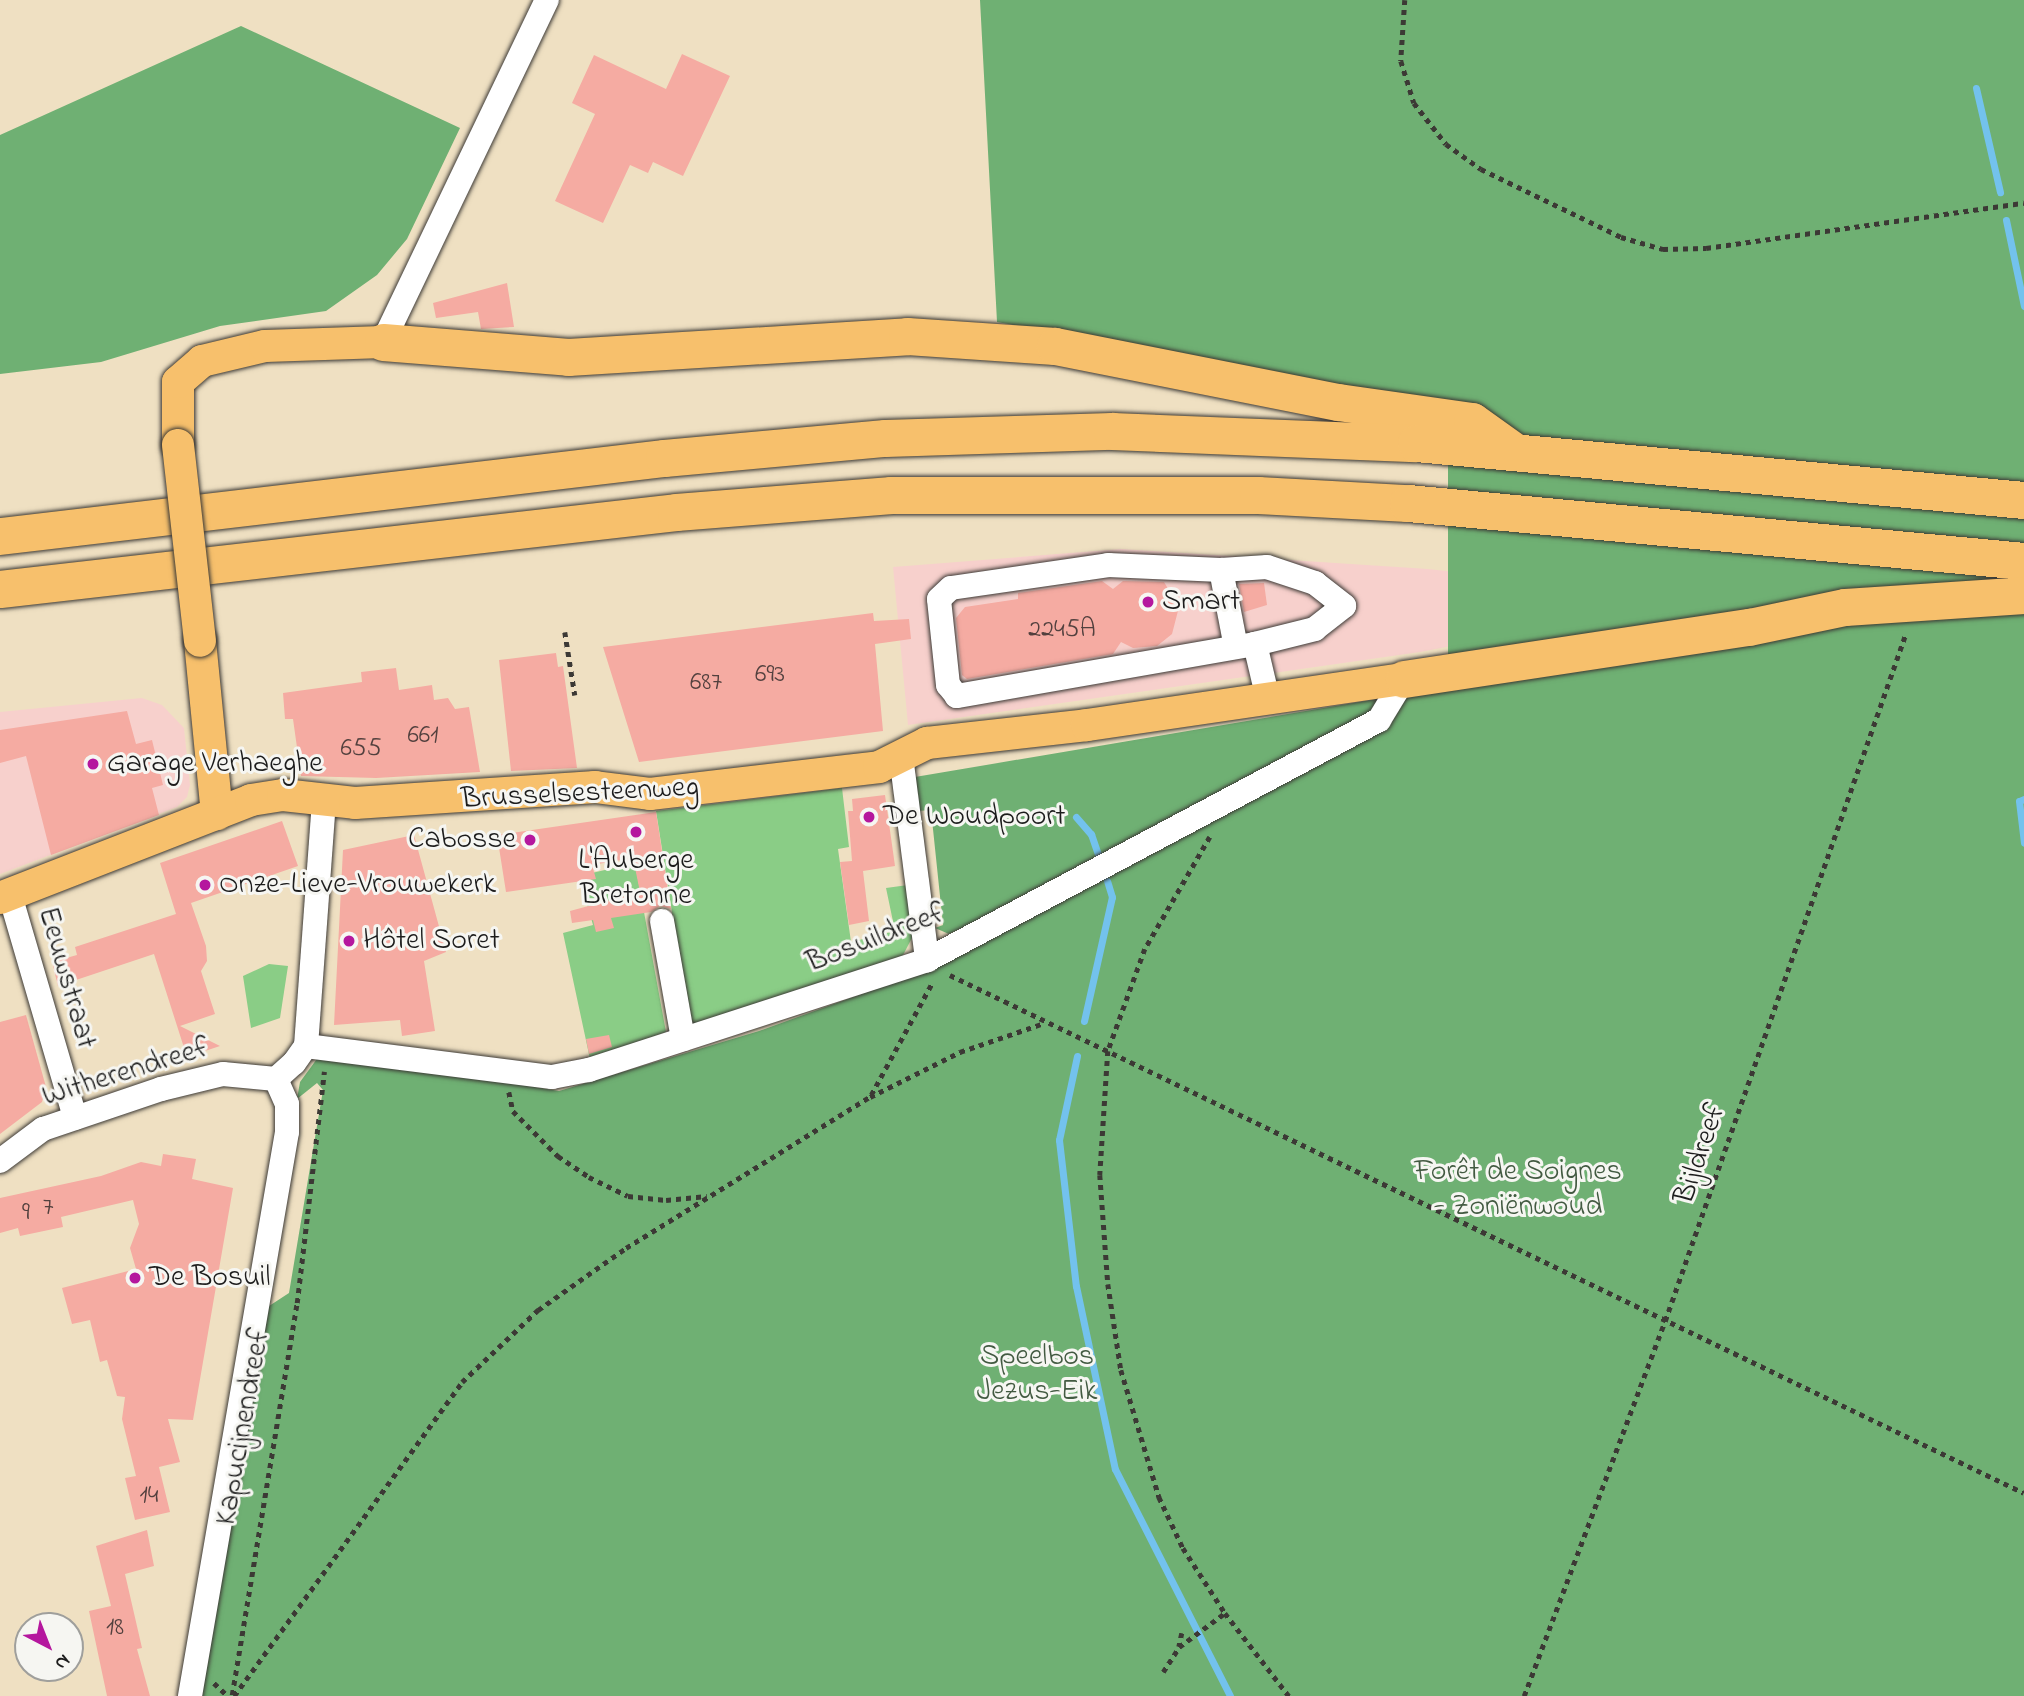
<!DOCTYPE html>
<html>
<head>
<meta charset="utf-8">
<style>
  body { margin:0 }
  #map { position:relative; width:2024px; height:1696px; overflow:hidden; background:#efe0c2; font-family:"Indie Flower",sans-serif }
  div>[style] { position:absolute }
  [style*='--x'] { left:calc(var(--x)*1px); top:calc(var(--y)*1px); width:calc(var(--w)*1px); rotate:calc(var(--a)*1deg) }
  .built>* { inset:0; background:#f7d0cc }
  .green>* { inset:0; background:#8acd86 }
  .forest>* { inset:0; background:#6fb073 }
  .stream>* { height:7px; margin:-3.5px; padding:0 3.5px; transform-origin:3.5px; border-radius:3.5px; background:#73c2ed }
  .building>* { inset:0; background:#f5aba2 }
  .path>* { height:4.5px; margin-top:-2.25px; transform-origin:0; background:repeating-linear-gradient(90deg,#3c3935 0 5px,transparent 0 10px) }
  .roads { filter:drop-shadow(0 0 2px #3c3935) drop-shadow(0 0 2px #3c3935) }
  .minor>* { height:24px; margin:-12px; padding:0 12px; transform-origin:12px; border-radius:12px; background:#fff }
  .major>* { height:32px; margin:-16px; padding:0 16px; transform-origin:16px; border-radius:16px; background:#f7c06c }
  .highway>* { height:37px; margin:-18.5px; padding:0 18.5px; transform-origin:18.5px; border-radius:18.5px; background:#f7c06c }
  .bridges { filter:drop-shadow(0 0 2px #3c3935) drop-shadow(0 0 2px #3c3935) }
  .major-bridge>* { height:32px; margin:-16px; padding:0 16px; transform-origin:16px; border-radius:16px; background:#f7c06c }
  .dots>* { width:19px; height:19px; translate:-50% -50%; box-sizing:border-box; border:4px solid #f6f6f2; border-radius:50% }
  span { translate:-50% -50%; white-space:nowrap; text-align:center; line-height:1.15; -webkit-text-stroke:6px #f6f6f2; paint-order:stroke }
  .number-label { font-size:26px; color:#52403e }
  .number-label span { -webkit-text-stroke-width:0 }
  .poi-label { font-size:30px; color:#1c1c1c }
  .left { translate:0 -50%; text-align:left }
  .right { translate:-100% -50%; text-align:right }
  .street-label { font-size:30px; color:#1c1c1c }
  .park-label { font-size:30px; color:#425a41 }
  .north { position:absolute; left:14px; top:1612px; width:70px; height:70px; box-sizing:border-box; background:#f6f6f2; border:2px solid #9f9f9c; border-radius:50%; rotate:138deg; font-size:19px; font-weight:700; line-height:28px; text-align:center; color:#1c1c1c }
  .north::after { content:''; display:block; margin:auto; width:24px; height:32px; background:#b5179e; clip-path:polygon(50% 0,100% 100%,50% 72%,0 100%) }
</style>
</head>
<body>
<div id="map">
  <div class="built">
    <div style="clip-path:polygon(1121px 549px,1428px 569px,1695px 599px,1420px 652px,908px 725px,893px 567px)"></div>
    <div style="clip-path:polygon(142px 698px,162px 705px,184px 728px,190px 785px,187px 797px,177px 807px,0 874px,0 712px)"></div>
  </div>
  <div class="green">
    <div style="clip-path:polygon(842px 788px,849px 847px,838px 849px,851px 942px,895px 931px,886px 888px,908px 885px,913px 936px,902px 957px,690px 1026px,656px 811px)"></div>
    <div style="clip-path:polygon(635px 863px,666px 1032px,590px 1059px,563px 933px,593px 925px,579px 876px)"></div>
    <div style="clip-path:polygon(269px 964px,288px 966px,280px 1018px,251px 1028px,243px 976px)"></div>
  </div>
  <div class="forest">
    <div style="clip-path:polygon(980px 0,2024px 0,2024px 1696px,202px 1696px,266px 1308px,289px 1293px,323px 1090px,317px 1083px,297px 1099px,300px 1082px,322px 1052px,559px 1091px,759px 1031px,917px 974px,964px 927px,949px 934px,935px 928px,943px 925px,931px 810px,918px 811px,915px 777px,1448px 687px,1448px 405px,997px 322px)"></div>
    <div style="clip-path:polygon(241px 26px,460px 128px,407px 239px,377px 275px,326px 311px,220px 326px,101px 362px,0 374px,0 135px)"></div>
  </div>
  <div class="stream">
    <div style="--x:1976;--y:88;--w:107;--a:77"></div>
    <div style="--x:2006;--y:220;--w:88;--a:78.2"></div>
    <div style="--x:2024;--y:799;--w:5;--a:158"></div>
    <div style="--x:2019;--y:801;--w:42;--a:83.2"></div>
    <div style="--x:1076;--y:817;--w:23;--a:49"></div>
    <div style="--x:1091;--y:834;--w:21;--a:71"></div>
    <div style="--x:1084;--y:1021;--w:127;--a:-77.3"></div>
    <div style="--x:1112;--y:897;--w:17;--a:-107"></div>
    <div style="--x:1077;--y:1056;--w:86;--a:102.1"></div>
    <div style="--x:1059;--y:1140;--w:147;--a:83.4"></div>
    <div style="--x:1076;--y:1286;--w:187;--a:78"></div>
    <div style="--x:1115;--y:1469;--w:254;--a:63.1"></div>
  </div>
  <div class="building">
    <div style="clip-path:polygon(682px 54px,730px 76px,683px 176px,653px 162px,648px 173px,630px 165px,603px 223px,555px 201px,595px 114px,572px 103px,594px 55px,666px 89px)"></div>
    <div style="clip-path:polygon(507px 283px,514px 327px,481px 329px,478px 312px,436px 318px,433px 303px)"></div>
    <div style="clip-path:polygon(1102px 581px,1113px 589px,1123px 581px,1164px 582px,1179px 607px,1172px 634px,1157px 646px,1133px 648px,1121px 642px,1113px 654px,967px 679px,962px 675px,956px 618px,965px 607px,1018px 599px,1018px 593px)"></div>
    <div style="clip-path:polygon(1264px 583px,1267px 605px,1244px 612px,1239px 584px)"></div>
    <div style="clip-path:polygon(873px 613px,874px 621px,909px 619px,911px 639px,875px 644px,883px 731px,639px 762px,603px 647px)"></div>
    <div style="clip-path:polygon(556px 653px,558px 667px,563px 666px,577px 768px,511px 771px,499px 660px)"></div>
    <div style="clip-path:polygon(396px 668px,399px 690px,432px 685px,434px 700px,448px 698px,455px 709px,469px 707px,480px 772px,376px 778px,301px 776px,293px 719px,285px 719px,283px 693px,362px 682px,361px 672px)"></div>
    <div style="clip-path:polygon(127px 711px,136px 744px,152px 740px,163px 785px,152px 788px,159px 815px,51px 855px,26px 756px,0 763px,0 730px)"></div>
    <div style="clip-path:polygon(885px 795px,895px 866px,863px 871px,869px 921px,849px 925px,840px 862px,852px 861px,848px 811px,853px 811px,852px 799px)"></div>
    <div style="clip-path:polygon(656px 812px,671px 909px,660px 906px,651px 912px,611px 918px,614px 928px,596px 932px,593px 920px,572px 923px,570px 911px,640px 892px,633px 858px,592px 865px,596px 879px,506px 892px,497px 835px)"></div>
    <div style="clip-path:polygon(282px 821px,298px 866px,191px 903px,206px 946px,207px 961px,201px 971px,215px 1014px,180px 1026px,220px 1046px,187px 1057px,154px 954px,58px 986px,52px 962px,77px 955px,75px 947px,176px 914px,160px 863px)"></div>
    <div style="clip-path:polygon(414px 835px,446px 952px,424px 961px,435px 1031px,402px 1036px,400px 1020px,334px 1025px,343px 850px)"></div>
    <div style="clip-path:polygon(26px 1015px,46px 1087px,42px 1102px,0 1134px,0 1022px)"></div>
    <div style="clip-path:polygon(609px 1035px,612px 1047px,589px 1054px,586px 1039px)"></div>
    <div style="clip-path:polygon(163px 1154px,196px 1159px,192px 1179px,233px 1188px,193px 1420px,168px 1419px,180px 1462px,159px 1467px,170px 1512px,135px 1520px,125px 1478px,136px 1476px,122px 1419px,125px 1397px,117px 1396px,107px 1360px,100px 1362px,90px 1320px,72px 1324px,62px 1288px,136px 1269px,130px 1248px,139px 1224px,133px 1200px,61px 1217px,63px 1227px,20px 1236px,18px 1228px,0 1233px,0 1198px,101px 1176px,141px 1162px,161px 1166px)"></div>
    <div style="clip-path:polygon(147px 1530px,154px 1566px,125px 1574px,142px 1648px,137px 1649px,150px 1696px,107px 1696px,89px 1611px,111px 1606px,96px 1546px)"></div>
  </div>
  <div class="path">
    <div style="--x:1405;--y:0;--w:61;--a:93.8"></div>
    <div style="--x:1401;--y:61;--w:44;--a:72.8"></div>
    <div style="--x:1414;--y:103;--w:52;--a:52"></div>
    <div style="--x:1446;--y:144;--w:43;--a:35.5"></div>
    <div style="--x:1481;--y:169;--w:156;--a:25.9"></div>
    <div style="--x:1621;--y:237;--w:44;--a:15.9"></div>
    <div style="--x:1663;--y:249;--w:43;--a:-1.3"></div>
    <div style="--x:1706;--y:248;--w:321;--a:-8.1"></div>
    <div style="--x:565;--y:632;--w:64;--a:81"></div>
    <div style="--x:1210;--y:837;--w:129;--a:120.1"></div>
    <div style="--x:1145;--y:949;--w:109;--a:109.9"></div>
    <div style="--x:1108;--y:1051;--w:124;--a:93.7"></div>
    <div style="--x:1100;--y:1175;--w:109;--a:85.8"></div>
    <div style="--x:1108;--y:1284;--w:87;--a:81.4"></div>
    <div style="--x:1121;--y:1370;--w:133;--a:73.3"></div>
    <div style="--x:1159;--y:1497;--w:56;--a:64.8"></div>
    <div style="--x:1183;--y:1548;--w:77;--a:57.1"></div>
    <div style="--x:1225;--y:1613;--w:105;--a:52.4"></div>
    <div style="--x:950;--y:975;--w:1192;--a:25.75"></div>
    <div style="--x:509;--y:1092;--w:19;--a:78"></div>
    <div style="--x:513;--y:1111;--w:64;--a:45"></div>
    <div style="--x:558;--y:1156;--w:37;--a:34"></div>
    <div style="--x:589;--y:1177;--w:43;--a:26"></div>
    <div style="--x:628;--y:1196;--w:38;--a:6"></div>
    <div style="--x:666;--y:1200;--w:41;--a:-5.6"></div>
    <div style="--x:871;--y:1095;--w:128;--a:-61.4"></div>
    <div style="--x:1182;--y:1633;--w:14;--a:102"></div>
    <div style="--x:1179;--y:1647;--w:57;--a:-36.5"></div>
    <div style="--x:1163;--y:1672;--w:30;--a:-57"></div>
    <div style="--x:214;--y:1683;--w:19;--a:43"></div>
    <div style="--x:232;--y:1695;--w:397;--a:-80.6"></div>
    <div style="--x:297;--y:1303;--w:233;--a:-83.3"></div>
    <div style="--x:234;--y:1696;--w:388;--a:-54"></div>
    <div style="--x:462;--y:1382;--w:105;--a:-43.5"></div>
    <div style="--x:538;--y:1310;--w:108;--a:-35.2"></div>
    <div style="--x:626;--y:1248;--w:287;--a:-31.8"></div>
    <div style="--x:870;--y:1097;--w:101;--a:-26.6"></div>
    <div style="--x:960;--y:1052;--w:89;--a:-19"></div>
    <div style="--x:1524;--y:1696;--w:401;--a:-69.4"></div>
    <div style="--x:1665;--y:1321;--w:729;--a:-70.7"></div>
  </div>
  <div class="roads">
    <div class="minor">
      <div style="--x:383;--y:342;--w:379;--a:-64.4"></div>
      <div style="--x:1221;--y:570;--w:78;--a:79"></div>
      <div style="--x:1255;--y:644;--w:303;--a:170.1"></div>
      <div style="--x:957;--y:696;--w:14;--a:-129"></div>
      <div style="--x:948;--y:685;--w:86;--a:-96"></div>
      <div style="--x:939;--y:599;--w:16;--a:-43"></div>
      <div style="--x:951;--y:588;--w:159;--a:-8.3"></div>
      <div style="--x:1108;--y:565;--w:113;--a:2.5"></div>
      <div style="--x:1221;--y:570;--w:46;--a:-3.7"></div>
      <div style="--x:1267;--y:567;--w:51;--a:18.4"></div>
      <div style="--x:1315;--y:583;--w:37;--a:38"></div>
      <div style="--x:1344;--y:606;--w:37;--a:142"></div>
      <div style="--x:1315;--y:629;--w:62;--a:166"></div>
      <div style="--x:1255;--y:644;--w:57;--a:76.7"></div>
      <div style="--x:901;--y:756;--w:206;--a:82.7"></div>
      <div style="--x:10;--y:895;--w:232;--a:73.7"></div>
      <div style="--x:662;--y:921;--w:120;--a:79.9"></div>
      <div style="--x:306;--y:1046;--w:248;--a:7.2"></div>
      <div style="--x:552;--y:1077;--w:38;--a:-11"></div>
      <div style="--x:589;--y:1070;--w:355;--a:-18"></div>
      <div style="--x:927;--y:960;--w:512;--a:-27.97"></div>
      <div style="--x:1379;--y:720;--w:48;--a:-58.6"></div>
      <div style="--x:276;--y:1079;--w:24;--a:-42"></div>
      <div style="--x:294;--y:1063;--w:21;--a:-55"></div>
      <div style="--x:306;--y:1046;--w:248;--a:-85.8"></div>
      <div style="--x:0;--y:1161;--w:54;--a:-36.7"></div>
      <div style="--x:43;--y:1129;--w:125;--a:-18.7"></div>
      <div style="--x:161;--y:1089;--w:64;--a:-13.6"></div>
      <div style="--x:223;--y:1074;--w:53;--a:5.4"></div>
      <div style="--x:190;--y:1696;--w:572;--a:-80.24"></div>
      <div style="--x:287;--y:1132;--w:28;--a:-90"></div>
      <div style="--x:287;--y:1104;--w:27;--a:-114"></div>
    </div>
    <div class="major">
      <div style="--x:178;--y:445;--w:63;--a:-90"></div>
      <div style="--x:178;--y:382;--w:32;--a:-41"></div>
      <div style="--x:202;--y:361;--w:65;--a:-13.4"></div>
      <div style="--x:265;--y:346;--w:118;--a:-1.9"></div>
      <div style="--x:200;--y:641;--w:174;--a:84.4"></div>
      <div style="--x:0;--y:898;--w:269;--a:-21.3"></div>
      <div style="--x:251;--y:800;--w:32;--a:-9"></div>
      <div style="--x:283;--y:795;--w:72;--a:6.3"></div>
      <div style="--x:355;--y:803;--w:241;--a:-3.8"></div>
      <div style="--x:595;--y:787;--w:55;--a:7.3"></div>
      <div style="--x:650;--y:794;--w:231;--a:-6.7"></div>
      <div style="--x:879;--y:767;--w:54;--a:-26.6"></div>
      <div style="--x:927;--y:743;--w:161;--a:-6.4"></div>
      <div style="--x:1087;--y:725;--w:320;--a:-8.3"></div>
    </div>
    <div class="highway">
      <div style="--x:383;--y:342;--w:186;--a:4.6"></div>
      <div style="--x:568;--y:357;--w:340;--a:-3.5"></div>
      <div style="--x:907;--y:336;--w:148;--a:3.9"></div>
      <div style="--x:1055;--y:346;--w:288;--a:11.2"></div>
      <div style="--x:1338;--y:402;--w:135;--a:8.1"></div>
      <div style="--x:1472;--y:421;--w:52;--a:35.5"></div>
      <div style="--x:0;--y:536;--w:669;--a:-6.7"></div>
      <div style="--x:664;--y:458;--w:222;--a:-5.2"></div>
      <div style="--x:885;--y:438;--w:227;--a:-1.8"></div>
      <div style="--x:1112;--y:431;--w:304;--a:2.3"></div>
      <div style="--x:1416;--y:443;--w:611;--a:5.36"></div>
      <div style="--x:0;--y:589;--w:680;--a:-6.5"></div>
      <div style="--x:676;--y:512;--w:216;--a:-4.5"></div>
      <div style="--x:891;--y:495;--w:367;--a:0"></div>
      <div style="--x:1258;--y:495;--w:150;--a:3.1"></div>
      <div style="--x:1408;--y:503;--w:619;--a:5.38"></div>
      <div style="--x:1404;--y:679;--w:349;--a:-8.6"></div>
      <div style="--x:1749;--y:627;--w:98;--a:-11.8"></div>
      <div style="--x:1845;--y:607;--w:179;--a:-3.8"></div>
    </div>
  </div>
  <div class="bridges">
    <div class="major-bridge">
      <div style="--x:178;--y:445;--w:197;--a:83.6"></div>
    </div>
  </div>
  <div class="dots">
    <div style="left:1148px;top:602px;background:#b5179e"></div>
    <div style="left:93px;top:764px;background:#b5179e"></div>
    <div style="left:869px;top:817px;background:#b5179e"></div>
    <div style="left:636px;top:832px;background:#b5179e"></div>
    <div style="left:530px;top:840px;background:#b5179e"></div>
    <div style="left:205px;top:885px;background:#b5179e"></div>
    <div style="left:349px;top:941px;background:#b5179e"></div>
    <div style="left:135px;top:1278px;background:#b5179e"></div>
  </div>
  <div class="number-label">
    <span style="left:1062px;top:631px">2245A</span>
    <span style="left:770px;top:676px">693</span>
    <span style="left:706px;top:684px">687</span>
    <span style="left:423px;top:737px">661</span>
    <span style="left:361px;top:750px">655</span>
    <span style="left:48px;top:1209px">7</span>
    <span style="left:26px;top:1214px">9</span>
    <span style="left:149px;top:1497px">14</span>
    <span style="left:115px;top:1629px">18</span>
  </div>
  <div class="poi-label">
    <span class="left" style="left:1162px;top:602px">Smart</span>
    <span class="left" style="left:107px;top:764px">Garage Verhaeghe</span>
    <span class="left" style="left:883px;top:817px">De Woudpoort</span>
    <span class="right" style="left:516px;top:840px">Cabosse</span>
    <span style="left:636px;top:878px">L'Auberge<br>Bretonne</span>
    <span class="left" style="left:219px;top:885px">Onze-Lieve-Vrouwekerk</span>
    <span class="left" style="left:363px;top:941px">Hôtel Soret</span>
    <span class="left" style="left:149px;top:1278px">De Bosuil</span>
  </div>
  <div class="street-label">
    <span style="left:580px;top:794px;rotate:-3deg">Brusselsesteenweg</span>
    <span style="left:876px;top:939px;rotate:-21deg">Bosuildreef</span>
    <span style="left:66px;top:978px;rotate:74deg">Eeuwstraat</span>
    <span style="left:126px;top:1073px;rotate:-17deg">Witherendreef</span>
    <span style="left:1701px;top:1154px;rotate:-71deg">Bijldreef</span>
    <span style="left:244px;top:1427px;rotate:-80deg">Kapucijnendreef</span>
  </div>
  <div class="park-label">
    <span style="left:1518px;top:1189px">Forêt de Soignes<br>- Zoniënwoud</span>
    <span style="left:1037px;top:1374px">Speelbos<br>Jezus-Eik</span>
  </div>
  <div class="north">N</div>
</div>
</body>
</html>
